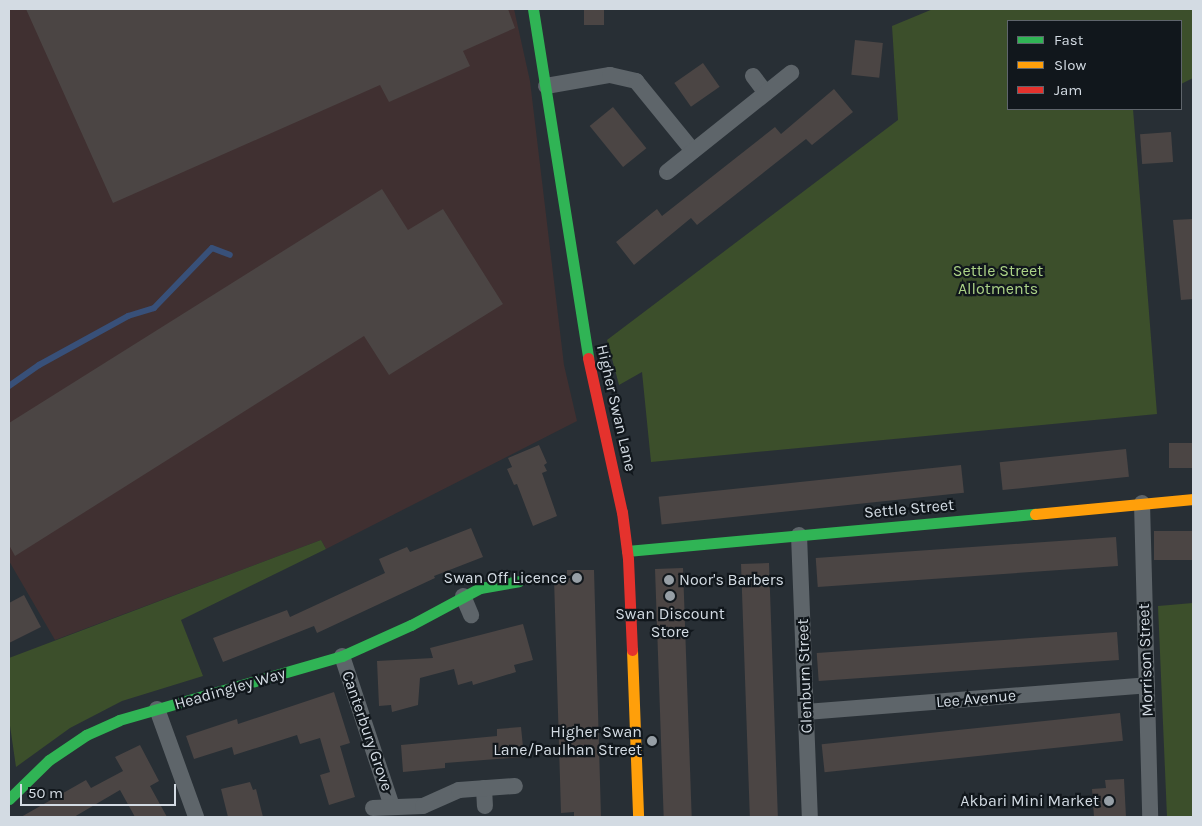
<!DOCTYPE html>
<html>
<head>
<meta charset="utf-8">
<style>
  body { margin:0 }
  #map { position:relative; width:1202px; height:826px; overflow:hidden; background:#282f35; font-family:Karla,sans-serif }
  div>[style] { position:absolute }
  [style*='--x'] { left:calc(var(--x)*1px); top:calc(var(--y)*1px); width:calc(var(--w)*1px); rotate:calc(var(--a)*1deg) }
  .industrial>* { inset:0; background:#403031 }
  .green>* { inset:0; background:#3c4f2b }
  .stream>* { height:6px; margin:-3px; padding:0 3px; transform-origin:3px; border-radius:3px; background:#385079 }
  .building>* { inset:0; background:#4b4544; transform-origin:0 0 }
  .street>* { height:16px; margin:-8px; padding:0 8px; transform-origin:8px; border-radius:8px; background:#5e656a }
  .fast>* { height:11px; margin:-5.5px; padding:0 5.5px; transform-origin:5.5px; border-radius:5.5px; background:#30b455 }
  .slow>* { height:11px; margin:-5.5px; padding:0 5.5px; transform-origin:5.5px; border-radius:5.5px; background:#ff9f0a }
  .jam>* { height:11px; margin:-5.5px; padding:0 5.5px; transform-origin:5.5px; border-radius:5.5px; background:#e5322d }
  .dots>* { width:14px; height:14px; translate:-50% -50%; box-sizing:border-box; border:2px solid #11171c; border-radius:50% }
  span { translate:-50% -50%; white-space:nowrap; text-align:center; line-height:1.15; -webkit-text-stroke:4.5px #11171c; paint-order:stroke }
  .park-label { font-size:16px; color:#acd387 }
  .street-label { font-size:16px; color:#d3dbe3 }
  .poi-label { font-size:16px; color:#d3dbe3 }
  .right { translate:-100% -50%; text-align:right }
  .left { translate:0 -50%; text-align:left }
  .frame { position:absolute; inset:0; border:10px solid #d3dbe3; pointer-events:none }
  .legend { position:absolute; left:1007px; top:20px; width:175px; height:90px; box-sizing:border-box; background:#11171c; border:1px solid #5f656c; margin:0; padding:6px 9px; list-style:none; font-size:15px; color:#d3dbe3 }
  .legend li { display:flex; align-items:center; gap:10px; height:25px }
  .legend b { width:25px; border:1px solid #5f656c }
  .scale { position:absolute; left:20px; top:784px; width:156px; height:22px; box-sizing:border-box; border:2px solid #d3dbe3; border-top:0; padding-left:6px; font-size:15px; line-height:18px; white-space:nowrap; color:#d3dbe3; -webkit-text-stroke:4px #11171c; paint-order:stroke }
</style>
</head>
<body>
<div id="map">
  <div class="industrial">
    <div style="clip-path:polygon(9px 9px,514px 9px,530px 81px,564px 365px,577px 421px,326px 549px,321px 540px,55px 640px,9px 561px)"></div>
  </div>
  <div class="green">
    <div style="clip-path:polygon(933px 9px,1193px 9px,1193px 78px,1181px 84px,1181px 21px,1008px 21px,1008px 109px,1133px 109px,1157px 414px,651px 462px,642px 372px,619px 385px,607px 340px,898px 120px,892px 26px)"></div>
    <div style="clip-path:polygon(321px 540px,326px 549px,181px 620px,203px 676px,122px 701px,70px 728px,16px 767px,9px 719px,9px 658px)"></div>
    <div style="clip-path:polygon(1193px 603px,1193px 817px,1167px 817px,1158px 606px)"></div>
  </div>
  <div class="stream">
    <div style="--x:9;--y:386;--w:37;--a:-35"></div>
    <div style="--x:39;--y:365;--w:102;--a:-28.8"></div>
    <div style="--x:128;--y:316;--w:27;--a:-17"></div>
    <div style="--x:154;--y:308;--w:83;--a:-46"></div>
    <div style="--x:212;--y:248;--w:19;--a:21"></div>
  </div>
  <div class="building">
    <div style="clip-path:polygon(26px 9px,508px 9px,515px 28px,463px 51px,470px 66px,389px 102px,380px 85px,113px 203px)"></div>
    <div style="left:584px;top:9px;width:20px;height:16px"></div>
    <div style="left:855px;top:40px;width:28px;height:35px;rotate:6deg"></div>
    <div style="left:703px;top:63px;width:29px;height:35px;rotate:55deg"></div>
    <div style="clip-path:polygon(834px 89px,853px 112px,812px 145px,806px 139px,697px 225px,691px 218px,634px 265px,616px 242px,657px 209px,662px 216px,775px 127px,781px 134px)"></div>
    <div style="left:613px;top:107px;width:53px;height:30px;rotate:51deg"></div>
    <div style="left:1171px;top:132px;width:30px;height:31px;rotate:86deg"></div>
    <div style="clip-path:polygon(382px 189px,408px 230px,443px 209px,503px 304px,389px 375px,364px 336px,15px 556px,9px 545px,9px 423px)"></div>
    <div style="clip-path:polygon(1193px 219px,1193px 299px,1181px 300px,1173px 220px)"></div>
    <div style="left:1193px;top:443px;width:25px;height:24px;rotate:90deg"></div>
    <div style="clip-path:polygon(539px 445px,547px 463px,544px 465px,547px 471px,542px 473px,557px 516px,533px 526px,517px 484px,514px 485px,507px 469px,512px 467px,508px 458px)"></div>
    <div style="left:1126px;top:449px;width:28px;height:127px;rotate:84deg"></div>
    <div style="left:961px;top:465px;width:28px;height:304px;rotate:84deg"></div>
    <div style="clip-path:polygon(471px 528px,483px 557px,434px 576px,435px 578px,317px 633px,314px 626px,223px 662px,213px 638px,287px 610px,290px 617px,385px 573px,379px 559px,407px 547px,410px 552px)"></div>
    <div style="left:1193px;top:531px;width:29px;height:39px;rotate:90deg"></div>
    <div style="left:1116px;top:537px;width:29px;height:301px;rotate:86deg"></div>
    <div style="left:769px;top:563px;width:254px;height:28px;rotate:88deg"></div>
    <div style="left:683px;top:568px;width:249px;height:28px;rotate:88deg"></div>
    <div style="clip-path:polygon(567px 570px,594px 570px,601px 817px,574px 817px,574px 812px,561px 813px,554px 578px,567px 578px)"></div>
    <div style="clip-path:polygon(24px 595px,41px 627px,9px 643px,9px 603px)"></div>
    <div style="clip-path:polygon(523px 624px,533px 660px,514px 665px,516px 672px,473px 685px,472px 681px,458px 685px,454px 669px,420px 678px,418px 705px,392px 712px,391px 705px,379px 706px,377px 661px,433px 658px,430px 648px)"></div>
    <div style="left:1117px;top:632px;width:28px;height:301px;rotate:86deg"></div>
    <div style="clip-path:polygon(334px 692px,350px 743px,340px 746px,355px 797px,329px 805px,320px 775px,330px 772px,320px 738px,300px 744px,297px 735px,234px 755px,232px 747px,194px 759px,186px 736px,237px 719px,238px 724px)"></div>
    <div style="left:1120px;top:713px;width:28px;height:300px;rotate:84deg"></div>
    <div style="clip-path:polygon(521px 727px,524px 757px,445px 763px,445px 768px,403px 772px,401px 745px,497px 736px,497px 729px)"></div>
    <div style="clip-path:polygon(140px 745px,159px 781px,150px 786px,167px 817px,135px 817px,120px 790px,74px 817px,21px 817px,86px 780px,91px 788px,123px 771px,115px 757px)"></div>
    <div style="clip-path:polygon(1124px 779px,1126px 817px,1094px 817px,1092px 789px,1106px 788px,1105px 780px)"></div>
    <div style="clip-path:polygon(250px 782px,253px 790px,256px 789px,263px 817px,228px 817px,221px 789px)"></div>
  </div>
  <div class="street">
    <div style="--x:753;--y:76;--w:21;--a:53"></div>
    <div style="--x:546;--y:86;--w:65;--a:-9.8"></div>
    <div style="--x:610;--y:75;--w:27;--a:13"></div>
    <div style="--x:636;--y:81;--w:90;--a:50.8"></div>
    <div style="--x:667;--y:172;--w:159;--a:-38.6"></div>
    <div style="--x:1142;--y:503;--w:314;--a:88.5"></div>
    <div style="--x:799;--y:535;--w:282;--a:87.8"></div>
    <div style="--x:463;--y:596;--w:21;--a:67"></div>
    <div style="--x:342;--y:656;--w:158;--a:71.6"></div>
    <div style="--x:157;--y:709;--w:115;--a:70.1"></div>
    <div style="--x:806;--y:712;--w:342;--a:-4.5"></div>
    <div style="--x:484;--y:788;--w:18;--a:87"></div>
    <div style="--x:373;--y:808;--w:50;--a:-2.3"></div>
    <div style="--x:423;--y:806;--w:39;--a:-24"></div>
    <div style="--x:459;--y:790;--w:56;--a:-4.1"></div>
  </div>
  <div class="fast">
    <div style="--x:533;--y:9;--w:353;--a:81"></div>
    <div style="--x:627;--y:551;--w:410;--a:-5.2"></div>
    <div style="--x:9;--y:799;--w:56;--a:-44.3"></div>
    <div style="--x:49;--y:760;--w:45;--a:-34"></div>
    <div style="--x:86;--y:735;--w:36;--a:-24"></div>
    <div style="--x:119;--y:720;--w:232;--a:-16"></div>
    <div style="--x:342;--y:656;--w:76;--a:-24.2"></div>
    <div style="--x:411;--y:625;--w:78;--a:-28.2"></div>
    <div style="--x:480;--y:588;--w:39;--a:-10"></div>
  </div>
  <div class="slow">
    <div style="--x:1035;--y:514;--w:159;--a:-5.4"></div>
    <div style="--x:632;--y:650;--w:167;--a:87.9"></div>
  </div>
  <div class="jam">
    <div style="--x:588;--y:358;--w:158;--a:77.6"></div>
    <div style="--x:622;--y:512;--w:47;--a:82.7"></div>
    <div style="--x:628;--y:559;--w:91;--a:87.5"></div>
  </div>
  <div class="dots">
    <div style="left:577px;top:578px;background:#979fa6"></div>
    <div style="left:669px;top:580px;background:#979fa6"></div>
    <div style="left:670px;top:596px;background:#979fa6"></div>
    <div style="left:652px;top:741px;background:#979fa6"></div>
    <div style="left:1109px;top:801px;background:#979fa6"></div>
  </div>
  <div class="park-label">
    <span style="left:998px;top:280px">Settle Street<br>Allotments</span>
  </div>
  <div class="street-label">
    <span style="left:616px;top:408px;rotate:77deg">Higher Swan Lane</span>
    <span style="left:909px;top:509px;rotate:-5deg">Settle Street</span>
    <span style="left:1146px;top:660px;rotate:-92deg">Morrison Street</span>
    <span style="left:805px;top:676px;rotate:-92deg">Glenburn Street</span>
    <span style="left:230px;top:689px;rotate:-16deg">Headingley Way</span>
    <span style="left:976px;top:699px;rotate:-5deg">Lee Avenue</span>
    <span style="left:367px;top:731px;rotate:71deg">Canterbury Grove</span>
  </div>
  <div class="poi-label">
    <span class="right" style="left:567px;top:578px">Swan Off Licence</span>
    <span class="left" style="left:679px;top:580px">Noor's Barbers</span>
    <span style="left:670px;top:623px">Swan Discount<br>Store</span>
    <span class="right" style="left:642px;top:741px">Higher Swan<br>Lane/Paulhan Street</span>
    <span class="right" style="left:1099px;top:801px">Akbari Mini Market</span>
  </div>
  <div class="frame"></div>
  <ul class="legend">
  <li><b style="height:6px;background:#30b455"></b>Fast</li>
  <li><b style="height:6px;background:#ff9f0a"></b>Slow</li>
  <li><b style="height:6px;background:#e5322d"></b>Jam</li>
  </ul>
  <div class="scale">50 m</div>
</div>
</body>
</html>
